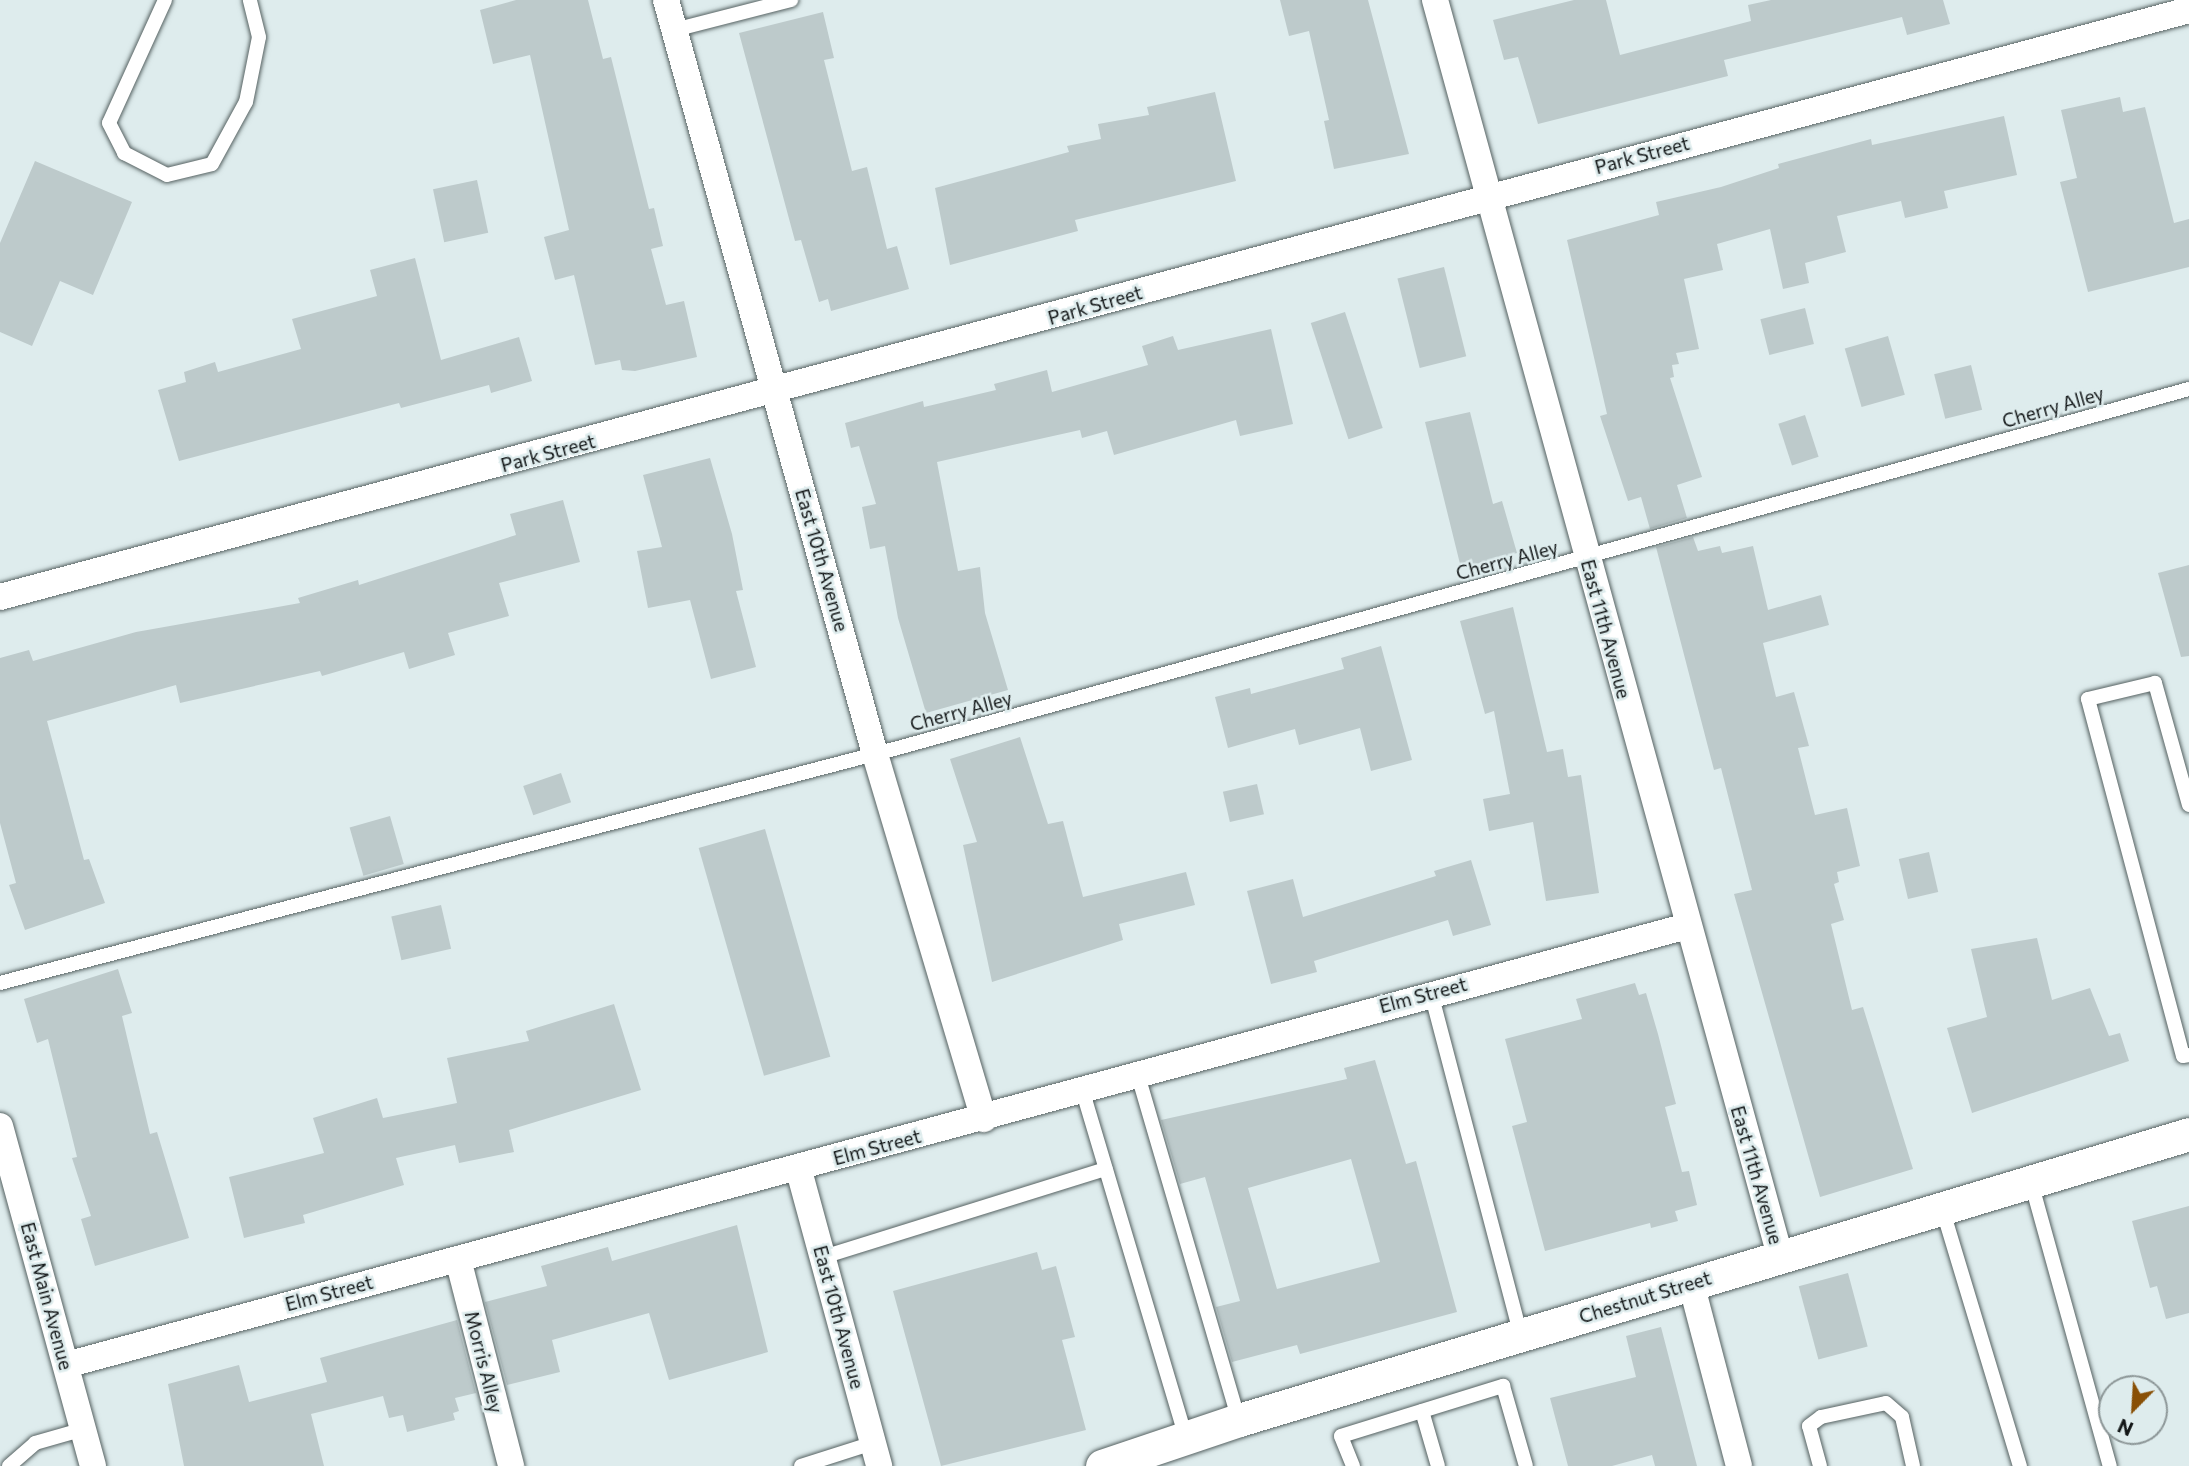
<!DOCTYPE html>
<html>
<head>
<meta charset="utf-8">
<style>
  body { margin:0 }
  #map { position:relative; width:2189px; height:1466px; overflow:hidden; background:#deeced; font-family:Commissioner,sans-serif }
  div>[style] { position:absolute }
  [style*='--x'] { left:calc(var(--x)*1px); top:calc(var(--y)*1px); width:calc(var(--w)*1px); rotate:calc(var(--a)*1deg) }
  .building>* { inset:0; background:#bdcacb; transform-origin:0 0 }
  .roads { filter:drop-shadow(0 0 2px #566262) drop-shadow(0 0 2px #566262) }
  .service>* { height:14px; margin:-7px; padding:0 7px; transform-origin:7px; border-radius:7px; background:#fff }
  .minor>* { height:26px; margin:-13px; padding:0 13px; transform-origin:13px; border-radius:13px; background:#fff }
  .tertiary>* { height:33px; margin:-16.5px; padding:0 16.5px; transform-origin:16.5px; border-radius:16.5px; background:#fff }
  span { translate:-50% -50%; white-space:nowrap; text-align:center; line-height:1.15; -webkit-text-stroke:5px #deeced; paint-order:stroke }
  .street-label { font-size:19px; color:#131718 }
  .north { position:absolute; left:2098px; top:1375px; width:70px; height:70px; box-sizing:border-box; background:#deeced; border:2px solid #8d9798; border-radius:50%; rotate:204deg; font-size:19px; font-weight:700; line-height:28px; text-align:center; color:#131718 }
  .north::after { content:''; display:block; margin:auto; width:24px; height:32px; background:#895006; clip-path:polygon(50% 0,100% 100%,50% 72%,0 100%) }
</style>
</head>
<body>
<div id="map">
  <div class="building">
    <div style="clip-path:polygon(516px 0,588px 0,603px 59px,611px 57px,649px 209px,654px 208px,663px 246px,651px 249px,666px 305px,684px 301px,697px 357px,635px 371px,622px 370px,620px 360px,595px 365px,574px 275px,555px 280px,544px 237px,569px 230px,530px 55px,493px 64px,480px 10px)"></div>
    <div style="clip-path:polygon(1280px 0,1368px 0,1409px 154px,1334px 169px,1324px 121px,1329px 120px,1309px 31px,1289px 36px)"></div>
    <div style="clip-path:polygon(1574px 0,1606px 0,1620px 55px,1751px 21px,1748px 5px,1771px 0,1943px 0,1950px 24px,1907px 35px,1902px 17px,1724px 60px,1728px 76px,1538px 124px,1518px 57px,1504px 60px,1493px 20px)"></div>
    <div style="clip-path:polygon(823px 12px,834px 58px,824px 60px,852px 171px,867px 167px,887px 249px,897px 246px,909px 289px,831px 311px,828px 299px,819px 302px,801px 240px,795px 241px,739px 33px)"></div>
    <div style="clip-path:polygon(1215px 92px,1236px 181px,1075px 220px,1078px 231px,950px 265px,935px 188px,1069px 152px,1067px 146px,1101px 139px,1098px 124px,1149px 115px,1147px 107px)"></div>
    <div style="clip-path:polygon(2120px 97px,2123px 112px,2145px 107px,2174px 223px,2189px 219px,2189px 267px,2088px 292px,2060px 182px,2077px 178px,2061px 110px)"></div>
    <div style="clip-path:polygon(2004px 116px,2017px 175px,1944px 191px,1948px 208px,1905px 218px,1901px 201px,1837px 216px,1846px 252px,1805px 263px,1809px 283px,1783px 289px,1770px 229px,1717px 244px,1723px 270px,1684px 279px,1699px 349px,1676px 353px,1679px 364px,1672px 365px,1674px 377px,1670px 378px,1702px 477px,1677px 485px,1687px 518px,1650px 529px,1641px 497px,1628px 501px,1600px 416px,1607px 414px,1567px 240px,1659px 215px,1656px 202px,1721px 187px,1779px 168px,1778px 164px,1871px 139px,1872px 145px)"></div>
    <div style="clip-path:polygon(35px 161px,132px 202px,93px 295px,60px 281px,32px 346px,0 332px,0 243px)"></div>
    <div style="left:477px;top:180px;width:54px;height:45px;rotate:78deg"></div>
    <div style="clip-path:polygon(415px 258px,441px 360px,519px 337px,532px 381px,491px 393px,489px 385px,401px 408px,399px 403px,179px 461px,158px 390px,186px 382px,184px 372px,215px 362px,218px 372px,301px 349px,292px 319px,377px 296px,370px 270px)"></div>
    <div style="left:1444px;top:267px;width:92px;height:48px;rotate:76deg"></div>
    <div style="left:1805px;top:308px;width:37px;height:46px;rotate:76deg"></div>
    <div style="left:1345px;top:312px;width:122px;height:36px;rotate:72deg"></div>
    <div style="clip-path:polygon(1271px 329px,1293px 424px,1240px 436px,1236px 420px,1114px 455px,1107px 431px,1082px 438px,1080px 430px,937px 462px,958px 571px,980px 567px,985px 613px,1008px 690px,926px 713px,898px 618px,885px 546px,870px 549px,862px 507px,876px 504px,859px 446px,851px 448px,845px 423px,923px 401px,924px 407px,996px 390px,994px 384px,1047px 370px,1052px 392px,1148px 365px,1142px 346px,1173px 336px,1178px 350px)"></div>
    <div style="left:1888px;top:336px;width:61px;height:45px;rotate:74deg"></div>
    <div style="left:1971px;top:365px;width:46px;height:38px;rotate:76deg"></div>
    <div style="clip-path:polygon(1470px 412px,1493px 504px,1502px 501px,1517px 553px,1461px 568px,1425px 422px)"></div>
    <div style="left:1805px;top:415px;width:44px;height:28px;rotate:72deg"></div>
    <div style="clip-path:polygon(710px 458px,732px 534px,743px 590px,736px 591px,756px 667px,711px 679px,690px 600px,648px 608px,637px 551px,662px 547px,643px 475px)"></div>
    <div style="clip-path:polygon(563px 500px,580px 562px,499px 583px,509px 616px,448px 633px,455px 655px,409px 669px,404px 652px,322px 676px,320px 671px,180px 703px,176px 685px,47px 721px,84px 860px,89px 859px,105px 903px,25px 930px,9px 885px,16px 883px,0 823px,0 658px,29px 650px,33px 661px,136px 632px,300px 603px,298px 598px,358px 580px,359px 585px,516px 535px,510px 514px)"></div>
    <div style="clip-path:polygon(1693px 537px,1698px 551px,1720px 546px,1722px 553px,1753px 546px,1768px 610px,1821px 595px,1829px 625px,1763px 643px,1776px 697px,1794px 692px,1809px 746px,1798px 748px,1815px 815px,1847px 808px,1860px 866px,1837px 872px,1839px 882px,1834px 884px,1844px 920px,1831px 924px,1852px 1010px,1863px 1007px,1913px 1169px,1820px 1197px,1734px 894px,1752px 890px,1721px 768px,1714px 770px,1656px 547px)"></div>
    <div style="clip-path:polygon(2189px 565px,2189px 656px,2181px 657px,2158px 573px)"></div>
    <div style="clip-path:polygon(1513px 607px,1547px 752px,1563px 749px,1568px 777px,1581px 775px,1599px 893px,1546px 901px,1533px 822px,1489px 831px,1483px 799px,1510px 794px,1494px 711px,1485px 714px,1460px 621px)"></div>
    <div style="clip-path:polygon(1381px 646px,1412px 760px,1371px 771px,1360px 728px,1299px 745px,1295px 729px,1228px 748px,1215px 697px,1250px 688px,1251px 694px,1344px 669px,1341px 658px)"></div>
    <div style="clip-path:polygon(1020px 737px,1048px 824px,1063px 821px,1083px 897px,1186px 872px,1195px 905px,1119px 924px,1123px 940px,992px 982px,963px 845px,977px 842px,950px 759px)"></div>
    <div style="left:561px;top:773px;width:31px;height:40px;rotate:71deg"></div>
    <div style="left:1257px;top:784px;width:31px;height:35px;rotate:77deg"></div>
    <div style="left:390px;top:816px;width:50px;height:42px;rotate:74deg"></div>
    <div style="left:765px;top:829px;width:237px;height:69px;rotate:74deg"></div>
    <div style="left:1929px;top:852px;width:41px;height:31px;rotate:77deg"></div>
    <div style="clip-path:polygon(1471px 860px,1491px 925px,1453px 936px,1448px 920px,1314px 961px,1317px 972px,1271px 984px,1247px 891px,1293px 879px,1303px 917px,1436px 876px,1434px 871px)"></div>
    <div style="left:441px;top:905px;width:45px;height:51px;rotate:77deg"></div>
    <div style="clip-path:polygon(2037px 938px,2052px 1000px,2090px 988px,2109px 1036px,2120px 1033px,2129px 1061px,1972px 1113px,1947px 1028px,1987px 1017px,1971px 949px)"></div>
    <div style="clip-path:polygon(118px 969px,132px 1013px,122px 1016px,150px 1134px,157px 1132px,189px 1238px,95px 1266px,81px 1219px,91px 1216px,72px 1158px,77px 1157px,48px 1039px,37px 1043px,24px 999px)"></div>
    <div style="clip-path:polygon(1635px 983px,1639px 995px,1646px 993px,1658px 1034px,1676px 1104px,1665px 1107px,1682px 1172px,1689px 1171px,1697px 1205px,1675px 1211px,1678px 1221px,1651px 1228px,1650px 1223px,1545px 1251px,1512px 1126px,1527px 1122px,1505px 1039px,1582px 1019px,1576px 999px)"></div>
    <div style="clip-path:polygon(614px 1004px,641px 1090px,509px 1130px,514px 1152px,459px 1163px,455px 1145px,396px 1158px,404px 1185px,303px 1215px,305px 1223px,244px 1238px,229px 1177px,324px 1153px,313px 1118px,377px 1098px,383px 1118px,457px 1103px,447px 1058px,529px 1041px,526px 1031px)"></div>
    <div style="clip-path:polygon(evenodd,1375px 1060px,1406px 1164px,1416px 1161px,1457px 1312px,1300px 1354px,1297px 1345px,1232px 1362px,1216px 1307px,1240px 1301px,1205px 1177px,1180px 1184px,1161px 1120px,1347px 1079px,1344px 1068px,1375px 1060px,1351px 1159px,1380px 1262px,1277px 1289px,1248px 1188px,1351px 1159px)"></div>
    <div style="clip-path:polygon(2189px 1206px,2189px 1313px,2166px 1319px,2157px 1286px,2150px 1288px,2132px 1221px)"></div>
    <div style="clip-path:polygon(737px 1225px,768px 1352px,669px 1380px,649px 1313px,552px 1340px,560px 1372px,507px 1385px,485px 1302px,547px 1286px,541px 1266px,608px 1247px,612px 1261px)"></div>
    <div style="clip-path:polygon(1037px 1252px,1042px 1270px,1056px 1266px,1075px 1337px,1062px 1340px,1086px 1430px,941px 1466px,893px 1291px)"></div>
    <div style="left:1848px;top:1273px;width:76px;height:51px;rotate:75deg"></div>
    <div style="clip-path:polygon(457px 1320px,476px 1393px,455px 1398px,459px 1411px,453px 1413px,455px 1420px,407px 1432px,403px 1415px,389px 1418px,383px 1396px,311px 1414px,324px 1466px,184px 1466px,168px 1384px,239px 1365px,249px 1402px,327px 1382px,320px 1358px)"></div>
    <div style="clip-path:polygon(1661px 1327px,1697px 1466px,1655px 1466px,1652px 1455px,1612px 1466px,1568px 1466px,1550px 1398px,1636px 1377px,1626px 1336px)"></div>
  </div>
  <div class="roads">
    <div class="service">
      <div style="--x:165;--y:0;--w:135;--a:114.5"></div>
      <div style="--x:109;--y:123;--w:34;--a:63"></div>
      <div style="--x:124;--y:153;--w:48;--a:27.1"></div>
      <div style="--x:167;--y:175;--w:46;--a:-13.7"></div>
      <div style="--x:212;--y:164;--w:71;--a:-61.3"></div>
      <div style="--x:246;--y:102;--w:66;--a:-78.7"></div>
      <div style="--x:259;--y:37;--w:38;--a:-104"></div>
      <div style="--x:674;--y:30;--w:121;--a:-14.4"></div>
      <div style="--x:2189;--y:805;--w:127;--a:-105.6"></div>
      <div style="--x:2155;--y:683;--w:69;--a:166.6"></div>
      <div style="--x:2088;--y:699;--w:369;--a:75.1"></div>
      <div style="--x:2183;--y:1056;--w:6;--a:-9"></div>
      <div style="--x:0;--y:983;--w:936;--a:-14.67"></div>
      <div style="--x:905;--y:746;--w:1333;--a:-15.54"></div>
      <div style="--x:1431;--y:993;--w:355;--a:75.3"></div>
      <div style="--x:1137;--y:1072;--w:363;--a:73.7"></div>
      <div style="--x:1082;--y:1089;--w:364;--a:73.4"></div>
      <div style="--x:2031;--y:1182;--w:295;--a:74.5"></div>
      <div style="--x:1942;--y:1208;--w:270;--a:73.2"></div>
      <div style="--x:823;--y:1257;--w:296;--a:-17.3"></div>
      <div style="--x:1422;--y:1411;--w:57;--a:73.8"></div>
      <div style="--x:9;--y:1466;--w:35;--a:-41"></div>
      <div style="--x:35;--y:1443;--w:51;--a:-15.9"></div>
      <div style="--x:801;--y:1466;--w:76;--a:-17.7"></div>
      <div style="--x:1353;--y:1466;--w:32;--a:-112"></div>
      <div style="--x:1341;--y:1436;--w:170;--a:-17.2"></div>
      <div style="--x:1503;--y:1386;--w:83;--a:74"></div>
      <div style="--x:1820;--y:1466;--w:41;--a:-105.4"></div>
      <div style="--x:1809;--y:1426;--w:15;--a:-37"></div>
      <div style="--x:1821;--y:1417;--w:66;--a:-12.2"></div>
      <div style="--x:1886;--y:1403;--w:21;--a:41"></div>
      <div style="--x:1902;--y:1417;--w:50;--a:77.3"></div>
    </div>
    <div class="minor">
      <div style="--x:666;--y:0;--w:782;--a:74.51"></div>
      <div style="--x:875;--y:754;--w:381;--a:73.4"></div>
      <div style="--x:1435;--y:0;--w:1303;--a:74.64"></div>
      <div style="--x:0;--y:597;--w:2266;--a:-15.01"></div>
      <div style="--x:0;--y:1126;--w:352;--a:74.7"></div>
      <div style="--x:798;--y:1167;--w:310;--a:74.8"></div>
      <div style="--x:458;--y:1259;--w:214;--a:75.6"></div>
      <div style="--x:1691;--y:1283;--w:189;--a:75.3"></div>
      <div style="--x:66;--y:1365;--w:1679;--a:-15.15"></div>
    </div>
    <div class="tertiary">
      <div style="--x:1102;--y:1466;--w:145;--a:-18.6"></div>
      <div style="--x:1239;--y:1420;--w:992;--a:-16.75"></div>
    </div>
  </div>
  <div class="street-label">
    <span style="left:1642px;top:155px;rotate:-15deg">Park Street</span>
    <span style="left:1095px;top:305px;rotate:-16deg">Park Street</span>
    <span style="left:2053px;top:407px;rotate:-16deg">Cherry Alley</span>
    <span style="left:548px;top:453px;rotate:-15deg">Park Street</span>
    <span style="left:822px;top:560px;rotate:74deg">East 10th Avenue</span>
    <span style="left:1507px;top:560px;rotate:-15deg">Cherry Alley</span>
    <span style="left:1606px;top:629px;rotate:75deg">East 11th Avenue</span>
    <span style="left:961px;top:711px;rotate:-15deg">Cherry Alley</span>
    <span style="left:1423px;top:995px;rotate:-15deg">Elm Street</span>
    <span style="left:877px;top:1147px;rotate:-15deg">Elm Street</span>
    <span style="left:1757px;top:1175px;rotate:74deg">East 11th Avenue</span>
    <span style="left:329px;top:1293px;rotate:-15deg">Elm Street</span>
    <span style="left:47px;top:1296px;rotate:75deg">East Main Avenue</span>
    <span style="left:1645px;top:1297px;rotate:-17deg">Chestnut Street</span>
    <span style="left:839px;top:1317px;rotate:75deg">East 10th Avenue</span>
    <span style="left:484px;top:1362px;rotate:76deg">Morris Alley</span>
  </div>
  <div class="north">N</div>
</div>
</body>
</html>
